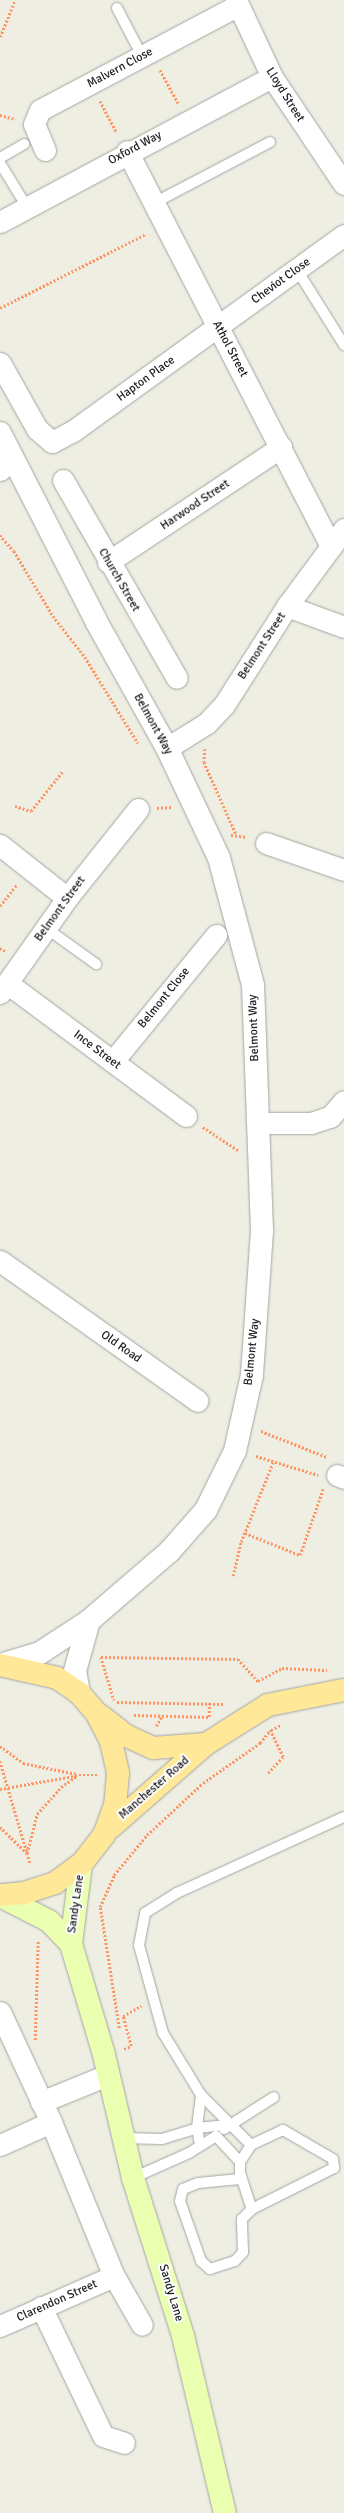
<!DOCTYPE html>
<style>
body{margin:0}
#map{position:relative;width:344px;height:2513px;overflow:hidden;background:#efeee2;font-family:Signika,sans-serif}
div>[style]{position:absolute}
.path>*{height:2.5px;margin-top:-1.25px;transform-origin:0;background:repeating-linear-gradient(90deg,#ff9463 0 2px,transparent 0 4px)}
.roads{filter:drop-shadow(0 0 1px #a4a4a4) drop-shadow(0 0 1px #a4a4a4)}
.service>*{height:10px;margin:-5px;padding:0 5px;transform-origin:5px;border-radius:5px;background:#fff}
.minor>*{height:21px;margin:-10.5px;padding:0 10.5px;transform-origin:10.5px;border-radius:10.5px;background:#fff}
.tertiary>*{height:22px;margin:-11px;padding:0 11px;transform-origin:11px;border-radius:11px;background:#fff}
.secondary>*{height:22px;margin:-11px;padding:0 11px;transform-origin:11px;border-radius:11px;background:#eaffb0}
.primary>*{height:22px;margin:-11px;padding:0 11px;transform-origin:11px;border-radius:11px;background:#ffe897}
span{translate:-50% -50%;white-space:nowrap;text-align:center;line-height:1.15;-webkit-text-stroke:4px #fff;paint-order:stroke}
.street-label{font-size:12px;color:#1d1d1d}
</style>
<div id="map">
<div class="path">
<i style="left:0;top:37px;width:40px;rotate:-68deg"></i>
<i style="left:160px;top:70px;width:39px;rotate:61deg"></i>
<i style="left:100px;top:101px;width:36px;rotate:62deg"></i>
<i style="left:0;top:115px;width:16px;rotate:15deg"></i>
<i style="left:0;top:308px;width:164px;rotate:-26.9deg"></i>
<i style="left:0;top:535px;width:21px;rotate:49deg"></i>
<i style="left:14px;top:551px;width:76px;rotate:59deg"></i>
<i style="left:53px;top:616px;width:52px;rotate:52deg"></i>
<i style="left:85px;top:657px;width:101px;rotate:58.4deg"></i>
<i style="left:205px;top:749px;width:13px;rotate:94deg"></i>
<i style="left:204px;top:762px;width:79px;rotate:66deg"></i>
<i style="left:15px;top:806px;width:17px;rotate:17deg"></i>
<i style="left:31px;top:811px;width:50px;rotate:-51.5deg"></i>
<i style="left:157px;top:808px;width:15px;rotate:-4deg"></i>
<i style="left:231px;top:835px;width:16px;rotate:7deg"></i>
<i style="left:0;top:906px;width:28px;rotate:-52deg"></i>
<i style="left:0;top:948px;width:6px;rotate:31deg"></i>
<i style="left:203px;top:1127px;width:43px;rotate:33.7deg"></i>
<i style="left:261px;top:1431px;width:71px;rotate:21.5deg"></i>
<i style="left:256px;top:1456px;width:65px;rotate:17deg"></i>
<i style="left:245px;top:1533px;width:59px;rotate:21.8deg"></i>
<i style="left:300px;top:1555px;width:70px;rotate:-70.8deg"></i>
<i style="left:233px;top:1576px;width:35px;rotate:-77deg"></i>
<i style="left:241px;top:1542px;width:86px;rotate:-68.2deg"></i>
<i style="left:101px;top:1657px;width:137px;rotate:0.8deg"></i>
<i style="left:238px;top:1659px;width:30px;rotate:48deg"></i>
<i style="left:258px;top:1681px;width:27px;rotate:-28deg"></i>
<i style="left:282px;top:1668px;width:45px;rotate:2.5deg"></i>
<i style="left:101px;top:1657px;width:45px;rotate:73.2deg"></i>
<i style="left:117px;top:1702px;width:107px;rotate:1.1deg"></i>
<i style="left:134px;top:1715px;width:75px;rotate:1.5deg"></i>
<i style="left:209px;top:1717px;width:14px;rotate:-90deg"></i>
<i style="left:156px;top:1726px;width:12px;rotate:-59deg"></i>
<i style="left:271px;top:1730px;width:11px;rotate:-27deg"></i>
<i style="left:0;top:1746px;width:29px;rotate:36deg"></i>
<i style="left:23px;top:1763px;width:55px;rotate:11.5deg"></i>
<i style="left:0;top:1761px;width:95px;rotate:73.5deg"></i>
<i style="left:268px;top:1773px;width:22px;rotate:-47deg"></i>
<i style="left:283px;top:1757px;width:30px;rotate:-116deg"></i>
<i style="left:0;top:1789px;width:80px;rotate:-10deg"></i>
<i style="left:79px;top:1775px;width:19px"></i>
<i style="left:0;top:1827px;width:37px;rotate:44deg"></i>
<i style="left:27px;top:1853px;width:10px;rotate:73deg"></i>
<i style="left:27px;top:1853px;width:40px;rotate:-75.6deg"></i>
<i style="left:37px;top:1814px;width:36px;rotate:-48deg"></i>
<i style="left:61px;top:1787px;width:19px;rotate:-35deg"></i>
<i style="left:119px;top:2028px;width:122px;rotate:-98.9deg"></i>
<i style="left:100px;top:1907px;width:35px;rotate:-66deg"></i>
<i style="left:114px;top:1875px;width:52px;rotate:-50.5deg"></i>
<i style="left:147px;top:1835px;width:76px;rotate:-42.9deg"></i>
<i style="left:203px;top:1783px;width:70px;rotate:-35.1deg"></i>
<i style="left:260px;top:1743px;width:16px;rotate:-52deg"></i>
<i style="left:35px;top:2040px;width:99px;rotate:-88.3deg"></i>
<i style="left:124px;top:2049px;width:8px;rotate:-23deg"></i>
<i style="left:131px;top:2046px;width:31px;rotate:-105deg"></i>
<i style="left:123px;top:2016px;width:21px;rotate:-29deg"></i>
</div>
<div class="roads">
<div class="service">
<i style="left:117px;top:8px;width:54px;rotate:62.5deg"></i>
<i style="left:0;top:158px;width:28px;rotate:-30deg"></i>
<i style="left:0;top:163px;width:52px;rotate:58.5deg"></i>
<i style="left:154px;top:203px;width:131px;rotate:-27.7deg"></i>
<i style="left:297px;top:270px;width:89px;rotate:57.9deg"></i>
<i style="left:46px;top:928px;width:62px;rotate:35.8deg"></i>
<i style="left:224px;top:2129px;width:59px;rotate:-32.6deg"></i>
<i style="left:122px;top:2138px;width:40px;rotate:1.4deg"></i>
<i style="left:162px;top:2139px;width:37px;rotate:-17deg"></i>
<i style="left:197px;top:2128px;width:30px;rotate:-6deg"></i>
<i style="left:200px;top:2145px;width:17px;rotate:-100deg"></i>
<i style="left:197px;top:2128px;width:33px;rotate:-83deg"></i>
<i style="left:251px;top:2145px;width:20px;rotate:123deg"></i>
<i style="left:240px;top:2162px;width:11px;rotate:90deg"></i>
<i style="left:240px;top:2173px;width:38px;rotate:72deg"></i>
<i style="left:252px;top:2209px;width:92px;rotate:-26.6deg"></i>
<i style="left:334px;top:2168px;width:9px;rotate:-96deg"></i>
<i style="left:333px;top:2159px;width:58px;rotate:-149.9deg"></i>
<i style="left:283px;top:2130px;width:35px;rotate:155deg"></i>
<i style="left:251px;top:2145px;width:71px;rotate:-135deg"></i>
<i style="left:201px;top:2095px;width:73px;rotate:-121.5deg"></i>
<i style="left:163px;top:2033px;width:91px;rotate:-105.3deg"></i>
<i style="left:139px;top:1945px;width:33px;rotate:-79deg"></i>
<i style="left:145px;top:1913px;width:38px;rotate:-32deg"></i>
<i style="left:177px;top:1893px;width:183px;rotate:-24.5deg"></i>
<i style="left:133px;top:2178px;width:61px;rotate:-24.1deg"></i>
<i style="left:189px;top:2153px;width:32px;rotate:-32deg"></i>
<i style="left:216px;top:2136px;width:35px;rotate:47deg"></i>
<i style="left:240px;top:2179px;width:42px;rotate:174.6deg"></i>
<i style="left:198px;top:2183px;width:16px;rotate:158deg"></i>
<i style="left:183px;top:2189px;width:12px;rotate:104deg"></i>
<i style="left:180px;top:2201px;width:64px;rotate:70.7deg"></i>
<i style="left:201px;top:2261px;width:12px;rotate:42deg"></i>
<i style="left:210px;top:2269px;width:26px;rotate:-18deg"></i>
<i style="left:235px;top:2261px;width:12px;rotate:-48deg"></i>
<i style="left:243px;top:2252px;width:33px;rotate:-92deg"></i>
<i style="left:242px;top:2219px;width:14px;rotate:-45deg"></i>
</div>
<div class="minor">
<i style="left:236px;top:0;width:85px;rotate:64.9deg"></i>
<i style="left:272px;top:77px;width:129px;rotate:56.1deg"></i>
<i style="left:45px;top:150px;width:28px;rotate:-113deg"></i>
<i style="left:34px;top:124px;width:15px;rotate:-67deg"></i>
<i style="left:40px;top:110px;width:224px;rotate:-27.9deg"></i>
<i style="left:127px;top:151px;width:445px;rotate:62.7deg"></i>
<i style="left:0;top:222px;width:308px;rotate:-28.1deg"></i>
<i style="left:0;top:363px;width:76px;rotate:60.7deg"></i>
<i style="left:37px;top:429px;width:20px;rotate:41deg"></i>
<i style="left:52px;top:442px;width:24px;rotate:-28deg"></i>
<i style="left:73px;top:431px;width:334px;rotate:-35.9deg"></i>
<i style="left:0;top:470px;width:18px;rotate:-47deg"></i>
<i style="left:63px;top:480px;width:228px;rotate:60.1deg"></i>
<i style="left:108px;top:562px;width:208px;rotate:-33.6deg"></i>
<i style="left:287px;top:606px;width:61px;rotate:20.2deg"></i>
<i style="left:167px;top:748px;width:47px;rotate:-32deg"></i>
<i style="left:207px;top:723px;width:25px;rotate:-47deg"></i>
<i style="left:224px;top:705px;width:117px;rotate:-57.5deg"></i>
<i style="left:287px;top:606px;width:96px;rotate:-53.5deg"></i>
<i style="left:266px;top:843px;width:83px;rotate:19.1deg"></i>
<i style="left:0;top:845px;width:85px;rotate:38.3deg"></i>
<i style="left:7px;top:983px;width:223px;rotate:36.6deg"></i>
<i style="left:0;top:993px;width:116px;rotate:-54.8deg"></i>
<i style="left:67px;top:898px;width:114px;rotate:-51.4deg"></i>
<i style="left:113px;top:1061px;width:163px;rotate:-50.7deg"></i>
<i style="left:269px;top:1123px;width:42px"></i>
<i style="left:311px;top:1123px;width:20px;rotate:-18deg"></i>
<i style="left:330px;top:1117px;width:21px;rotate:-49deg"></i>
<i style="left:0;top:1261px;width:242px;rotate:35.3deg"></i>
<i style="left:337px;top:1475px;width:8px;rotate:23deg"></i>
<i style="left:0;top:2012px;width:121px;rotate:65.1deg"></i>
<i style="left:51px;top:2122px;width:166px;rotate:67.8deg"></i>
<i style="left:114px;top:2276px;width:56px;rotate:60.3deg"></i>
<i style="left:41px;top:2102px;width:71px;rotate:-22.2deg"></i>
<i style="left:0;top:2145px;width:56px;rotate:-24.3deg"></i>
<i style="left:41px;top:2307px;width:143px;rotate:64.3deg"></i>
<i style="left:103px;top:2436px;width:22px;rotate:18deg"></i>
<i style="left:0;top:2326px;width:124px;rotate:-23.7deg"></i>
</div>
<div class="tertiary">
<i style="left:0;top:433px;width:211px;rotate:62.9deg"></i>
<i style="left:96px;top:621px;width:145px;rotate:60.8deg"></i>
<i style="left:167px;top:748px;width:122px;rotate:64.7deg"></i>
<i style="left:219px;top:858px;width:131px;rotate:75deg"></i>
<i style="left:253px;top:985px;width:246px;rotate:87.9deg"></i>
<i style="left:262px;top:1231px;width:144px;rotate:94deg"></i>
<i style="left:252px;top:1375px;width:78px;rotate:102.6deg"></i>
<i style="left:235px;top:1451px;width:66px;rotate:116.2deg"></i>
<i style="left:206px;top:1510px;width:55px;rotate:131.3deg"></i>
<i style="left:170px;top:1551px;width:107px;rotate:139.2deg"></i>
<i style="left:89px;top:1621px;width:59px;rotate:146.9deg"></i>
<i style="left:40px;top:1653px;width:42px;rotate:163.3deg"></i>
<i style="left:79px;top:1693px;width:22px;rotate:-100deg"></i>
<i style="left:75px;top:1671px;width:52px;rotate:-74.4deg"></i>
</div>
<div class="secondary">
<i style="left:81px;top:1864px;width:81px;rotate:97.1deg"></i>
<i style="left:71px;top:1944px;width:116px;rotate:73.4deg"></i>
<i style="left:104px;top:2055px;width:126px;rotate:76.7deg"></i>
<i style="left:133px;top:2178px;width:166px;rotate:72.4deg"></i>
<i style="left:183px;top:2336px;width:182px;rotate:76.7deg"></i>
<i style="left:0;top:1896px;width:55px;rotate:27deg"></i>
<i style="left:49px;top:1921px;width:32px;rotate:46deg"></i>
</div>
<div class="primary">
<i style="left:0;top:1665px;width:58px;rotate:12.8deg"></i>
<i style="left:57px;top:1678px;width:27px;rotate:34deg"></i>
<i style="left:79px;top:1693px;width:28px;rotate:49deg"></i>
<i style="left:97px;top:1714px;width:31px;rotate:63deg"></i>
<i style="left:111px;top:1742px;width:32px;rotate:77deg"></i>
<i style="left:118px;top:1773px;width:32px;rotate:95deg"></i>
<i style="left:115px;top:1805px;width:32px;rotate:110deg"></i>
<i style="left:104px;top:1835px;width:37px;rotate:128deg"></i>
<i style="left:81px;top:1864px;width:32px;rotate:144deg"></i>
<i style="left:55px;top:1883px;width:33px;rotate:162deg"></i>
<i style="left:24px;top:1893px;width:24px;rotate:175deg"></i>
<i style="left:101px;top:1716px;width:33px;rotate:38deg"></i>
<i style="left:127px;top:1736px;width:29px;rotate:25deg"></i>
<i style="left:153px;top:1748px;width:53px;rotate:-4.3deg"></i>
<i style="left:110px;top:1828px;width:128px;rotate:-41.2deg"></i>
<i style="left:206px;top:1744px;width:73px;rotate:-32.2deg"></i>
<i style="left:268px;top:1705px;width:77px;rotate:-11.2deg"></i>
</div>
</div>
<div class="street-label">
<span style="left:120px;top:68px;rotate:-28deg">Malvern Close</span>
<span style="left:285px;top:95px;rotate:58deg">Lloyd Street</span>
<span style="left:135px;top:148px;rotate:-28deg">Oxford Way</span>
<span style="left:281px;top:281px;rotate:-36deg">Cheviot Close</span>
<span style="left:230px;top:349px;rotate:62deg">Athol Street</span>
<span style="left:146px;top:379px;rotate:-36deg">Hapton Place</span>
<span style="left:195px;top:505px;rotate:-34deg">Harwood Street</span>
<span style="left:119px;top:580px;rotate:60deg">Church Street</span>
<span style="left:262px;top:646px;rotate:-57deg">Belmont Street</span>
<span style="left:153px;top:724px;rotate:61deg">Belmont Way</span>
<span style="left:60px;top:909px;rotate:-54deg">Belmont Street</span>
<span style="left:164px;top:998px;rotate:-51deg">Belmont Close</span>
<span style="left:254px;top:1028px;rotate:-92deg">Belmont Way</span>
<span style="left:97px;top:1050px;rotate:37deg">Ince Street</span>
<span style="left:121px;top:1347px;rotate:35deg">Old Road</span>
<span style="left:252px;top:1352px;rotate:-84deg">Belmont Way</span>
<span style="left:154px;top:1788px;rotate:-41deg">Manchester Road</span>
<span style="left:76px;top:1904px;rotate:-82deg">Sandy Lane</span>
<span style="left:171px;top:2293px;rotate:73deg">Sandy Lane</span>
<span style="left:57px;top:2301px;rotate:-24deg">Clarendon Street</span>
</div>
</div>
